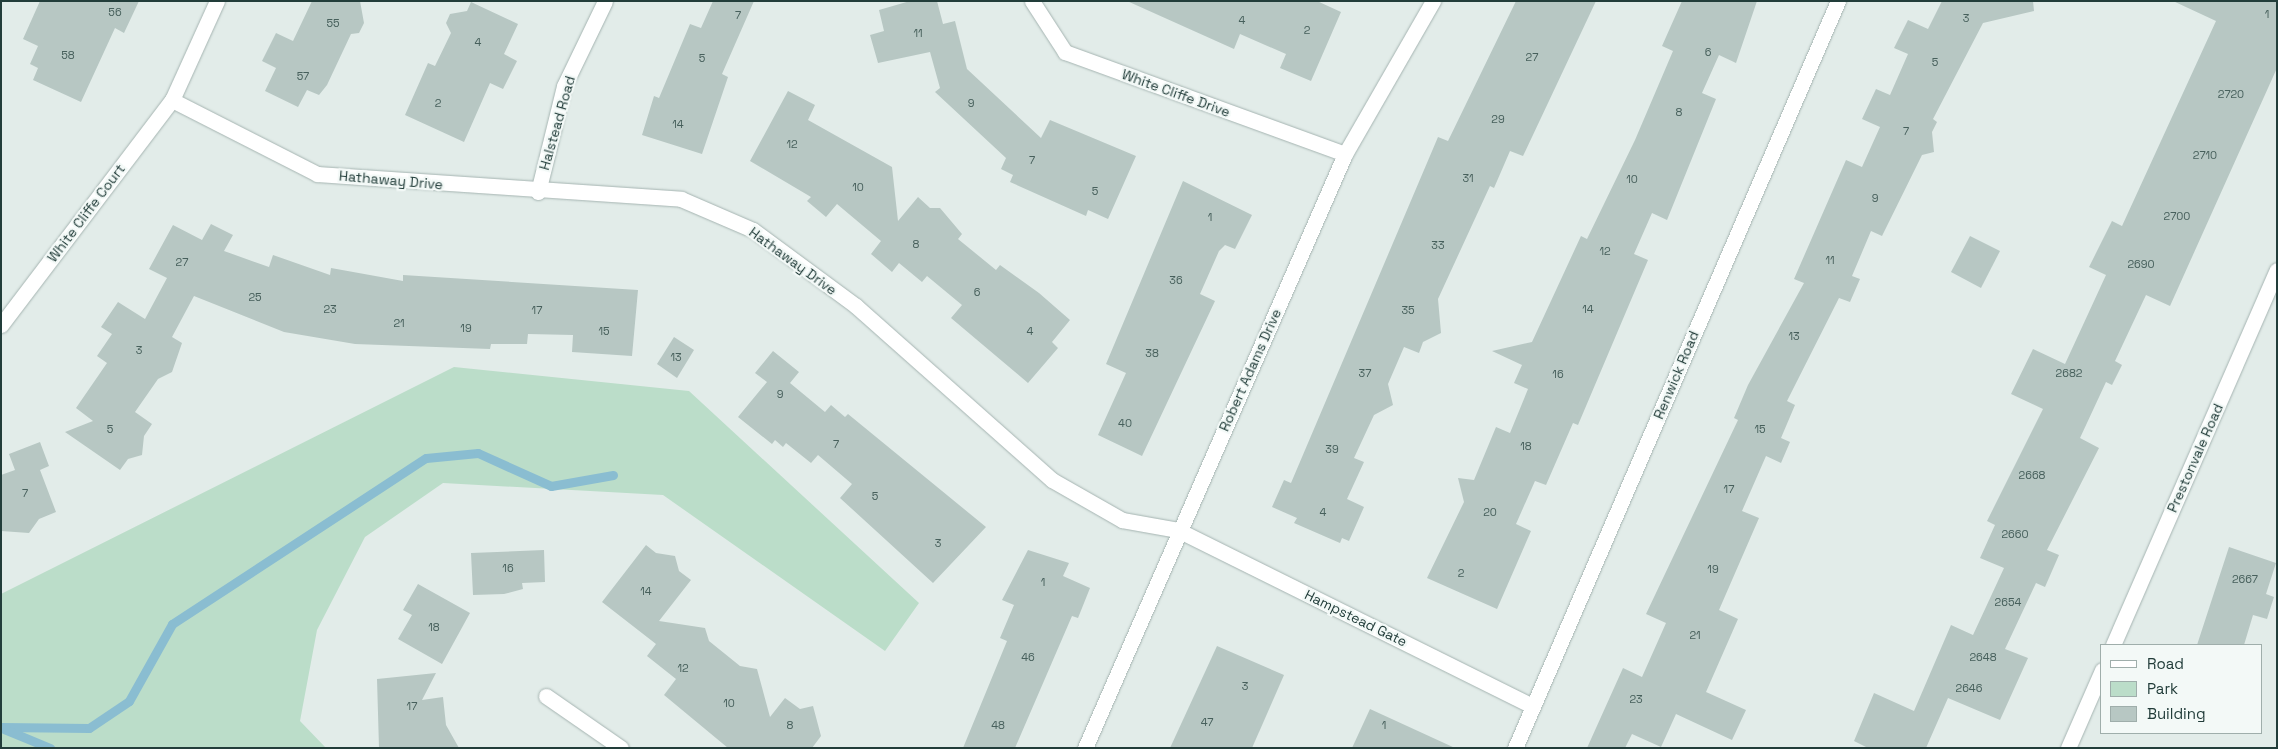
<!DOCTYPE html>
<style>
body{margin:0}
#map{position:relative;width:2278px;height:749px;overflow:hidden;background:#e2ece9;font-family:"Space Grotesk",sans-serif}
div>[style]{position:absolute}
.green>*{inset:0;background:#bbddc9}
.stream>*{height:9px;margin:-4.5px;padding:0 4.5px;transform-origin:4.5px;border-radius:4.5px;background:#8abdd1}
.building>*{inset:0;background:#b7c7c3}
.roads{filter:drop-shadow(0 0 1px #a5b4b1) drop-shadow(0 0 1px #a5b4b1)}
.minor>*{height:15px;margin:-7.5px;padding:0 7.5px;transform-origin:7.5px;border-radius:7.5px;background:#fff}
.tertiary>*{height:15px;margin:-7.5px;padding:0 7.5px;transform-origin:7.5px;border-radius:7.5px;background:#fff}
span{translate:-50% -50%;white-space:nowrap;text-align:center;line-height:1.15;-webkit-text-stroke:4.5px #f3f9f7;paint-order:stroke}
.number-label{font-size:11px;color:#47605c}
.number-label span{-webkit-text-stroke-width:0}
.street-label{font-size:14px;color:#223d3a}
.frame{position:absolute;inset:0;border:2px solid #223d3a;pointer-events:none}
.legend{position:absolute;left:2100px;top:644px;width:162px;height:90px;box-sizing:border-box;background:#f3f9f7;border:1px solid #9faeab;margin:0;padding:6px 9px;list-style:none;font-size:15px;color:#223d3a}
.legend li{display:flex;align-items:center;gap:10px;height:25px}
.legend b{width:25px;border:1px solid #9faeab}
</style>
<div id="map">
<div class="green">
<i style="clip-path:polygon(454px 367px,689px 391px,919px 603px,885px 651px,663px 495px,443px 483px,365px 537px,317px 630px,300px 721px,326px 748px,1px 748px,1px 594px)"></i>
</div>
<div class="stream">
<i style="left:1px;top:727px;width:88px;rotate:0.7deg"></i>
<i style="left:89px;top:728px;width:48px;rotate:-34deg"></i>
<i style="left:129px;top:701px;width:88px;rotate:-60.8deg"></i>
<i style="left:172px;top:624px;width:303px;rotate:-33.2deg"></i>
<i style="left:426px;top:458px;width:52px;rotate:-5.5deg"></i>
<i style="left:478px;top:453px;width:80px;rotate:24.3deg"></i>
<i style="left:551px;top:486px;width:63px;rotate:-10.1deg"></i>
<i style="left:4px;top:729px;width:50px;rotate:22.4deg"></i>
</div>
<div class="building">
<i style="clip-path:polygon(40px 1px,139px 1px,124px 33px,115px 28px,81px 102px,33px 80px,38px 68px,30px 64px,38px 46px,23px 39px)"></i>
<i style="clip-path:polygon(312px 1px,360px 1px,364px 23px,359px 33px,351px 34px,327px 85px,319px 95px,307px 90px,298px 107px,265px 91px,276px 68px,262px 61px,276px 33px,293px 41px)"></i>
<i style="clip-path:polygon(713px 1px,754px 1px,722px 74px,728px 77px,702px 154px,642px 135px,654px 96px,659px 98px,690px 24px,701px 28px)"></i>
<i style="clip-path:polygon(910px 1px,937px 1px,943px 24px,955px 21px,967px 69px,1041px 138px,1050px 120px,1136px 156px,1108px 219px,1088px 210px,1086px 216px,1010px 182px,1013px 175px,1001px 169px,1006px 158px,935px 92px,940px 88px,930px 52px,878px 63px,870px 35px,884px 31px,879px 10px)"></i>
<i style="clip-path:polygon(1127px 1px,1317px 1px,1341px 12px,1311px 81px,1280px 68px,1286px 54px,1240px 34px,1234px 49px)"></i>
<i style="clip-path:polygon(1516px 1px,1596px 1px,1523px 156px,1510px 151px,1494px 188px,1490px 186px,1438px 299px,1441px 333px,1423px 342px,1419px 353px,1404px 347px,1388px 384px,1393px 405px,1374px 415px,1354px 458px,1364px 462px,1347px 499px,1364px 507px,1349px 541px,1342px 538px,1340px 543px,1294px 523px,1297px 518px,1272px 507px,1284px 480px,1291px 483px,1438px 137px,1448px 141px)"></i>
<i style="clip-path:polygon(1682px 1px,1757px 1px,1736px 63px,1719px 55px,1702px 93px,1716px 99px,1667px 220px,1652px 213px,1634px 254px,1648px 260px,1578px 425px,1573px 423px,1546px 485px,1535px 481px,1516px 524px,1531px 531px,1497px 609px,1427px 578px,1464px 502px,1458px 478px,1474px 480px,1496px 427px,1510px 433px,1528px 389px,1514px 383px,1522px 365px,1492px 351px,1532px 342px,1581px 236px,1587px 239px,1635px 140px,1673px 51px,1662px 46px)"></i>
<i style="clip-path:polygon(1942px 1px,2033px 1px,2034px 11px,1983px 23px,1933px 119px,1937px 122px,1932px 132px,1934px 152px,1922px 155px,1882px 236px,1871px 231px,1852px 276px,1860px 279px,1850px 302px,1839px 298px,1787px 401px,1795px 405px,1781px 438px,1790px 442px,1781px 463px,1766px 456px,1742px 511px,1759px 518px,1719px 610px,1738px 619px,1706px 692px,1746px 710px,1732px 740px,1676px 714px,1661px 747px,1632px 734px,1625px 748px,1587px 748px,1623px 668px,1642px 677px,1666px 623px,1646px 614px,1738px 420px,1734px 418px,1748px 385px,1804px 283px,1794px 279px,1846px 160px,1862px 167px,1880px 127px,1862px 119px,1876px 89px,1890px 95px,1908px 54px,1894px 48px,1908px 20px,1928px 29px)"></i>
<i style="clip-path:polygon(2173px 1px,2277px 1px,2277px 68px,2170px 306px,2146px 295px,2115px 361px,2122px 365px,2112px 385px,2106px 382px,2080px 438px,2099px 448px,2047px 550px,2059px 555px,2045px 587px,2036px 583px,2005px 649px,2028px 658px,2000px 720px,1948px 698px,1926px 748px,1868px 748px,1854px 741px,1874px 693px,1914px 711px,1951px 625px,1973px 635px,2004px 568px,1980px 558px,1995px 525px,1987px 521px,2043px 409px,2011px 394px,2033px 349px,2065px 364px,2106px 275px,2089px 267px,2112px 221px,2122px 226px,2216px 21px)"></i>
<i style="clip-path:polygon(471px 2px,518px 24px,504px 54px,517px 61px,503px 89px,490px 83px,464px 142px,405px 115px,428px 63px,435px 66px,451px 33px,446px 23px,450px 14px,467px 11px)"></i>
<i style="clip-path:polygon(788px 91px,815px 105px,808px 120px,892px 167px,898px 221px,918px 197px,930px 208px,940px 208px,962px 234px,958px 239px,996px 270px,1000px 265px,1039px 293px,1070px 320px,1052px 342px,1058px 348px,1028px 383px,951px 318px,962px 305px,927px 276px,922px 282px,899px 263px,892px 272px,871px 254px,881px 241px,837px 204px,826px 217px,807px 201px,811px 197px,750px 161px)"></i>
<i style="clip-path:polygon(1183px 181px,1252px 215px,1235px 249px,1225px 245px,1219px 251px,1200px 294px,1215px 301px,1142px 456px,1098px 435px,1126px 373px,1106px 364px)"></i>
<i style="clip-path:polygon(211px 224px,233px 235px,224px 251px,269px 267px,273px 255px,330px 275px,331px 268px,403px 281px,403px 275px,638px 290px,632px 356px,572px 352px,573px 335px,528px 334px,527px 344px,491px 344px,490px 349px,355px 344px,284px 332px,194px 296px,172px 337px,182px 343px,172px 372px,158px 379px,135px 412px,152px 424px,144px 436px,142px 455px,128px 459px,120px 470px,65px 432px,93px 421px,76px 408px,107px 363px,97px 356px,112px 334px,101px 327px,118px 302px,145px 319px,167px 278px,149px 269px,173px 225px,202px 240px)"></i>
<i style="clip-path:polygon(1970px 236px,2000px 251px,1981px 288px,1951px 272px)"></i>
<i style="clip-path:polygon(674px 337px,694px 350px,677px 378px,657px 364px)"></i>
<i style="clip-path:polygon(773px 351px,799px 372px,790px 383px,825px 412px,831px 405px,845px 417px,848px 414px,986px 527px,933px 583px,840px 498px,852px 484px,818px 455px,811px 463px,786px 443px,783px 447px,775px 440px,772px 444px,738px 417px,767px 382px,755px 373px)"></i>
<i style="clip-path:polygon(40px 442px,49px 466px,40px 470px,56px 512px,39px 519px,29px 533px,1px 531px,1px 475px,15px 470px,9px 454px)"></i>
<i style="clip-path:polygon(646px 545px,656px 553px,675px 556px,679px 571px,691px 580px,659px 621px,705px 628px,709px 641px,740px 666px,757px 669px,770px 717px,785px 698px,800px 709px,813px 706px,821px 736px,812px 748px,728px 748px,664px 695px,676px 679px,647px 656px,656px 644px,602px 602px)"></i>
<i style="clip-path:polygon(2229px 547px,2276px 563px,2266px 594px,2274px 597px,2267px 619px,2253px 615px,2244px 645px,2197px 645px)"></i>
<i style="clip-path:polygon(544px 550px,545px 582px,522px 583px,523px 589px,504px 594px,473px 595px,471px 553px)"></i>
<i style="clip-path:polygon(1028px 550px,1069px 563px,1063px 576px,1090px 588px,1078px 618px,1072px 616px,1015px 748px,963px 748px,1007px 641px,1000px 638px,1014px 605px,1002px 600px)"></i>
<i style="clip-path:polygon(418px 584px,470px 613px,442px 664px,398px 639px,412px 615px,403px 610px)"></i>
<i style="clip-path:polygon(1217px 646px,1284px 675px,1252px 748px,1170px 748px)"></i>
<i style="clip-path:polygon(436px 673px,422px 700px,443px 697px,446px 725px,459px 748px,379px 748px,377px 679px)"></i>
<i style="clip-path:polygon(1370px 709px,1455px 748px,1352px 748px)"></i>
</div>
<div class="roads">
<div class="minor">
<i style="left:1032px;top:1px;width:61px;rotate:57.1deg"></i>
<i style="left:1065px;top:52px;width:298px;rotate:20deg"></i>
<i style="left:172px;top:100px;width:163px;rotate:27deg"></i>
<i style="left:317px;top:174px;width:365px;rotate:3.9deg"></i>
<i style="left:681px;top:199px;width:78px;rotate:23.3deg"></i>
<i style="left:753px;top:230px;width:128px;rotate:36.4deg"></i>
<i style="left:856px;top:306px;width:262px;rotate:41.6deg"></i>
<i style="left:1052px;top:480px;width:81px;rotate:29.7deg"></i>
<i style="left:1122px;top:520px;width:57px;rotate:10.1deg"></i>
<i style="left:1178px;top:530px;width:396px;rotate:26.4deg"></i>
<i style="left:538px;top:192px;width:109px;rotate:-76.2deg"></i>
<i style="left:564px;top:86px;width:94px;rotate:-64.2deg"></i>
<i style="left:1px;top:325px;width:283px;rotate:-52.8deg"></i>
<i style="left:172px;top:100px;width:109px;rotate:-65.6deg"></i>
<i style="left:546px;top:696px;width:91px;rotate:34.7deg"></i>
<i style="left:1085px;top:748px;width:648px;rotate:-66.36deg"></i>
<i style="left:1345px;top:154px;width:177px;rotate:-60.1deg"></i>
<i style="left:1515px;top:748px;width:814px;rotate:-66.62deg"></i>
</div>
<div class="tertiary">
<i style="left:2113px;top:645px;width:409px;rotate:-66.4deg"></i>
<i style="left:2068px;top:748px;width:85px;rotate:-66.4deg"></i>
</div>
</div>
<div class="number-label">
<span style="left:115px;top:12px">56</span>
<span style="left:2267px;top:14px">1</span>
<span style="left:738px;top:15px">7</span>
<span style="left:1966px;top:18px">3</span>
<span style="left:1242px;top:20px">4</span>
<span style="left:333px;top:23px">55</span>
<span style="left:1307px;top:30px">2</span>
<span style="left:918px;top:33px">11</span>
<span style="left:478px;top:42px">4</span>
<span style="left:1708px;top:52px">6</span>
<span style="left:68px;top:55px">58</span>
<span style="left:1532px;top:57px">27</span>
<span style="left:702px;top:58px">5</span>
<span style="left:1935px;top:62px">5</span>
<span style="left:303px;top:76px">57</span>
<span style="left:2231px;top:94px">2720</span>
<span style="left:438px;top:103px">2</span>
<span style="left:971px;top:103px">9</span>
<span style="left:1679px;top:112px">8</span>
<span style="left:1498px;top:119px">29</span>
<span style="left:678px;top:124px">14</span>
<span style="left:1906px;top:131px">7</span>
<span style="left:792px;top:144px">12</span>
<span style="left:2205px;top:155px">2710</span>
<span style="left:1032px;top:160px">7</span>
<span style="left:1468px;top:178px">31</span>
<span style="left:1632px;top:179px">10</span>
<span style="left:858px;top:187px">10</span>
<span style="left:1095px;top:191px">5</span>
<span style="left:1875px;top:198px">9</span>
<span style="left:2177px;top:216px">2700</span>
<span style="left:1210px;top:217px">1</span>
<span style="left:916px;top:244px">8</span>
<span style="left:1438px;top:245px">33</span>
<span style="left:1605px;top:251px">12</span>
<span style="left:1830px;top:260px">11</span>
<span style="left:182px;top:262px">27</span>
<span style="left:2141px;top:264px">2690</span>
<span style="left:1176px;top:280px">36</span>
<span style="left:977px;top:292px">6</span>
<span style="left:255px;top:297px">25</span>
<span style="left:330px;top:309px">23</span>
<span style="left:1588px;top:309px">14</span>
<span style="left:537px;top:310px">17</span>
<span style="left:1408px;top:310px">35</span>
<span style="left:399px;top:323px">21</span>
<span style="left:466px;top:328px">19</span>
<span style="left:604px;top:331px">15</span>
<span style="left:1030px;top:331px">4</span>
<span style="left:1794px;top:336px">13</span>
<span style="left:139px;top:350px">3</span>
<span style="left:1152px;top:353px">38</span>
<span style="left:676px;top:357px">13</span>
<span style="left:1365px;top:373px">37</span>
<span style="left:2069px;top:373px">2682</span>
<span style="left:1558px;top:374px">16</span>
<span style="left:780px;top:394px">9</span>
<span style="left:1125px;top:423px">40</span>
<span style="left:110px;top:429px">5</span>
<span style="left:1760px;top:429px">15</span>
<span style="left:836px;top:444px">7</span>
<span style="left:1526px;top:446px">18</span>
<span style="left:1332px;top:449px">39</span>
<span style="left:2032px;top:475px">2668</span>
<span style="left:1729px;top:489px">17</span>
<span style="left:25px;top:493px">7</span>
<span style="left:875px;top:496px">5</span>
<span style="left:1323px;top:512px">4</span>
<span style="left:1490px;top:512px">20</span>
<span style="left:2015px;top:534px">2660</span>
<span style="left:938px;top:543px">3</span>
<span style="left:508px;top:568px">16</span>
<span style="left:1713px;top:569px">19</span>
<span style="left:1461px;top:573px">2</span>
<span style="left:2245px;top:579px">2667</span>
<span style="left:1043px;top:582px">1</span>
<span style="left:646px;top:591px">14</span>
<span style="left:2008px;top:602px">2654</span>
<span style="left:434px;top:627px">18</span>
<span style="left:1695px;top:635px">21</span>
<span style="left:1028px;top:657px">46</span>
<span style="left:1983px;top:657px">2648</span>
<span style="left:683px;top:668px">12</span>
<span style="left:1245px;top:686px">3</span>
<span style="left:1969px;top:688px">2646</span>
<span style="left:1636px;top:699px">23</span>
<span style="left:729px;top:703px">10</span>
<span style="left:412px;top:706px">17</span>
<span style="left:1207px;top:722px">47</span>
<span style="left:790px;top:725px">8</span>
<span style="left:998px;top:725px">48</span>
<span style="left:1384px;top:725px">1</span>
</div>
<div class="street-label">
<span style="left:1176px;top:93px;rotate:20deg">White Cliffe Drive</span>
<span style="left:557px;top:123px;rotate:-74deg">Halstead Road</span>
<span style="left:391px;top:180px;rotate:5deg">Hathaway Drive</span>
<span style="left:86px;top:213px;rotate:-53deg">White Cliffe Court</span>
<span style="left:793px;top:261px;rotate:36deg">Hathaway Drive</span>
<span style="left:1250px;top:370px;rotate:-66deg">Robert Adams Drive</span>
<span style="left:1676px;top:375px;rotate:-67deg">Renwick Road</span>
<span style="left:2195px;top:458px;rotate:-66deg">Prestonvale Road</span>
<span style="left:1356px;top:618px;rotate:26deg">Hampstead Gate</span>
</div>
<div class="frame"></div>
<ul class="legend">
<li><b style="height:6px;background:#fff"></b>Road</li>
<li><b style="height:14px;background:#bbddc9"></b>Park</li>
<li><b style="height:14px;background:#b7c7c3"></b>Building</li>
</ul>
</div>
